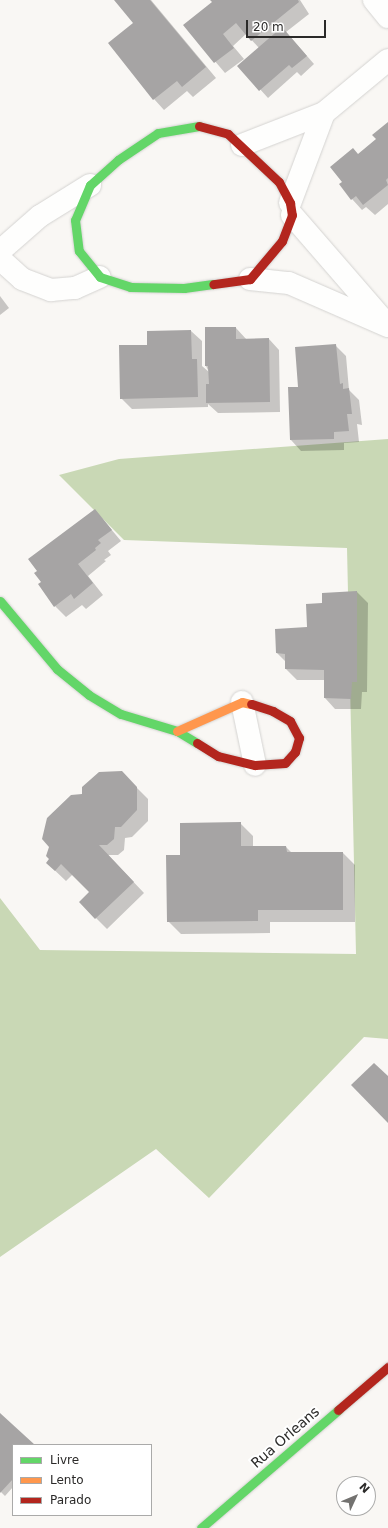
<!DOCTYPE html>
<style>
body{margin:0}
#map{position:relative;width:388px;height:1528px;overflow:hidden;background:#f9f7f4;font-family:"DejaVu Sans",sans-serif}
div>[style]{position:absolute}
.forest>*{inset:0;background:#c9d8b5}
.shadow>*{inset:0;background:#0003}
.building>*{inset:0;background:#a6a4a4}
.roads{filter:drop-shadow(0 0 1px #d4d3d1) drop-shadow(0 0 1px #d4d3d1)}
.street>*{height:22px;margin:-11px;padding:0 11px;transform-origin:11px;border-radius:11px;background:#fefefd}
.fast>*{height:9px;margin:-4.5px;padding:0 4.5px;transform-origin:4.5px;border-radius:4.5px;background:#63d668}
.slow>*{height:9px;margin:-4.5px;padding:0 4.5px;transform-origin:4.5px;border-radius:4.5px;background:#ff974d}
.jam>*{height:9px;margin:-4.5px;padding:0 4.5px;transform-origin:4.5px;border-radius:4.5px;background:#b3261e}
span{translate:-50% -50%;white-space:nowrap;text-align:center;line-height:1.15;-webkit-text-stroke:4px #fff;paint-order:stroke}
.street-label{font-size:14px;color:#2b2a29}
.legend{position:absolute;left:12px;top:1444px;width:140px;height:72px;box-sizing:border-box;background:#fff;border:1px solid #aaaaa9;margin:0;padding:5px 7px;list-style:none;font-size:12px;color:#2b2a29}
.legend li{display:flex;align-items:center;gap:8px;height:20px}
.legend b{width:20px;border:1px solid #aaaaa9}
.north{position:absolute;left:336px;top:1476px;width:40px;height:40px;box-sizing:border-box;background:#fff;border:1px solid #aaaaa9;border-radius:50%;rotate:46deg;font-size:11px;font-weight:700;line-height:16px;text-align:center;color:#2b2a29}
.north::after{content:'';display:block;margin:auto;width:14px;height:18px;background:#737270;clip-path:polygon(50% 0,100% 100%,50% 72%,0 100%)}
.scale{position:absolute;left:246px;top:20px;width:80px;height:18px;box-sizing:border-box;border:2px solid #2b2a29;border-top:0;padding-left:5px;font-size:12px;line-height:14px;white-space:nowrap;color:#2b2a29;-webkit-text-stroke:3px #fff;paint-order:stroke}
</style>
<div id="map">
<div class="forest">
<i style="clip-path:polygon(388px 439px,388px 1039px,364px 1037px,209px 1198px,156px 1149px,0 1257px,0 898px,40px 950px,356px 954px,347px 548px,124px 540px,59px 475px,119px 459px)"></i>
</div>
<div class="shadow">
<i style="clip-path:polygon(116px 0,151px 0,216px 78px,193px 97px,187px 91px,164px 110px,154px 99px,134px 23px)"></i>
<i style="clip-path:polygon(212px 0,300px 0,309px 14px,286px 32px,314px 64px,301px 76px,297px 72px,268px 98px,239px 66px,259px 48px,246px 34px,233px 46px,244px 59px,225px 73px,185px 26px,214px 3px)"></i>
<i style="clip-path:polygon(388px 123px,388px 204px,375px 215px,366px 207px,362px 210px,352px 199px,344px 182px,358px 155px,377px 139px)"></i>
<i style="clip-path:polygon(0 296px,9px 308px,0 315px)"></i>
<i style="clip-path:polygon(236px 328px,247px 340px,269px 339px,279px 350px,280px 412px,218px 413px,208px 404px,208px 407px,132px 409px,121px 398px,148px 346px,191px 331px,202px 341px,202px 366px,209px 372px,206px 366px)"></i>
<i style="clip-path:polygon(335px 345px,346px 356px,349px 390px,359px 400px,362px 425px,357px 424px,359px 442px,344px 443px,344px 450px,301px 451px,291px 440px,299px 388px)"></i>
<i style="clip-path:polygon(95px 510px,121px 541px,108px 551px,111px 555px,104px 560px,106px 561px,88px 576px,103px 595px,86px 609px,82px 605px,66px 617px,55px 606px)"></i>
<i style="clip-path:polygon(357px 592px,368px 603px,367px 692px,362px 692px,361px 709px,335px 709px,325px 698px,325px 680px,297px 680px,286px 669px,286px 662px,277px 653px,308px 628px,323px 604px)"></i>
<i style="clip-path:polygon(121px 772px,148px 799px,148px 821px,132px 837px,125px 838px,124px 850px,118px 855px,108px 855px,144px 893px,107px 929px,80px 902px,90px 892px,73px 874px,66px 881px,47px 863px,83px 795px)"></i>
<i style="clip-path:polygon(240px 823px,253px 836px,253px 847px,286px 847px,292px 853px,343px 853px,355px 865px,355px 922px,270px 922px,270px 933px,181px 934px,168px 921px,181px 856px)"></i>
<i style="clip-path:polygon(0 1415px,34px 1445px,13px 1445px,13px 1487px,5px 1496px,0 1491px)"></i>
</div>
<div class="building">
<i style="clip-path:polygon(114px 0,150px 0,206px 67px,182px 87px,177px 81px,153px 100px,108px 43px,133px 23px)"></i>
<i style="clip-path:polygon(210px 0,298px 0,299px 2px,251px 41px,236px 23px,223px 34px,234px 48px,214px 63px,183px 25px,212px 2px)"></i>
<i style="clip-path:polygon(282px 27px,307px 56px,292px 68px,289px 65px,259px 91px,237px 66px)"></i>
<i style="clip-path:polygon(388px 122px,388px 178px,386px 180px,388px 185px,363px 205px,356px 196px,351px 200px,339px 184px,342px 182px,330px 167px,353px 148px,358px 154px,376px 139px,372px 135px)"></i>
<i style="clip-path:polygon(205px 327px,236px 327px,236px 339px,269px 338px,270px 402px,206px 403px,206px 384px,209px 384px,208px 366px,205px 366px)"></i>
<i style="clip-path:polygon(191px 330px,192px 359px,197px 359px,198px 397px,120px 399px,119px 345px,147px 345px,147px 331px)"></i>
<i style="clip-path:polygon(336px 344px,340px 384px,343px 383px,343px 389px,349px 388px,352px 414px,347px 414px,349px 431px,334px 432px,334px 439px,290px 440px,288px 387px,298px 387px,295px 347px)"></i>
<i style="clip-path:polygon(95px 509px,112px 530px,98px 540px,101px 543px,95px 548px,96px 550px,78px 564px,93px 583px,74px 599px,71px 594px,54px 607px,38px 584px,41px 582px,34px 573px,37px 571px,28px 559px)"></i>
<i style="clip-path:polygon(357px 591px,357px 682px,352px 682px,351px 699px,324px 698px,324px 670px,285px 669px,285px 654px,276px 653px,275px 629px,307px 627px,306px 604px,322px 603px,322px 593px)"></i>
<i style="clip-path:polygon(122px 771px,137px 787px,137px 810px,121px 827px,115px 827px,114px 839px,107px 845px,99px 845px,134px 882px,95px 919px,79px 902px,89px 892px,61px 864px,55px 871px,46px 863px,49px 859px,46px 856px,49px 847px,42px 839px,47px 818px,71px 795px,82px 794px,82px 787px,99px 772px)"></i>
<i style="clip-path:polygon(241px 822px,241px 846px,286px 846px,287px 852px,343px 852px,343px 910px,258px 910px,258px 921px,167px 922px,166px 855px,180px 855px,180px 823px)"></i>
<i style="clip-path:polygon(374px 1063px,388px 1076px,388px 1123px,351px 1085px)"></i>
<i style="clip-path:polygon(0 1413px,35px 1445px,13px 1445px,13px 1479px,0 1493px)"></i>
</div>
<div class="roads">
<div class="street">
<i style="left:374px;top:0;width:22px;rotate:51deg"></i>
<i style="left:242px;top:145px;width:88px;rotate:-21.3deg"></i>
<i style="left:324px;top:113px;width:83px;rotate:-39.6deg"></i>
<i style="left:290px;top:203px;width:96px;rotate:-69.3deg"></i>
<i style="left:292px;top:215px;width:139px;rotate:49.1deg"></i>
<i style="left:0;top:251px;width:53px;rotate:-41.2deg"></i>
<i style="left:40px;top:216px;width:59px;rotate:-31.8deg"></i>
<i style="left:0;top:259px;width:30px;rotate:42deg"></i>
<i style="left:22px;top:279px;width:31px;rotate:21deg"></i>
<i style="left:51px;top:290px;width:24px;rotate:-5deg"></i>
<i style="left:75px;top:288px;width:27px;rotate:-24deg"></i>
<i style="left:250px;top:279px;width:39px;rotate:6deg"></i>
<i style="left:289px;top:283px;width:108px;rotate:23.5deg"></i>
<i style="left:242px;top:702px;width:64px;rotate:78.3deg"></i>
</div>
<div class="fast">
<i style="left:199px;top:126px;width:42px;rotate:170.3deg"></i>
<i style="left:158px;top:133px;width:48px;rotate:146deg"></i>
<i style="left:118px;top:160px;width:38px;rotate:138deg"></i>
<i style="left:90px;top:185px;width:38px;rotate:113deg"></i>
<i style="left:75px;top:220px;width:31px;rotate:83deg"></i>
<i style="left:79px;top:251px;width:33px;rotate:51deg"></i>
<i style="left:100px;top:277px;width:32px;rotate:18deg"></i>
<i style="left:130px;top:287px;width:54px;rotate:1.1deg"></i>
<i style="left:184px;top:288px;width:29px;rotate:-8deg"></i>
<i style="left:0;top:601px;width:89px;rotate:50deg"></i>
<i style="left:57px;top:669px;width:41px;rotate:39.1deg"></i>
<i style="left:89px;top:695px;width:37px;rotate:31deg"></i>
<i style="left:121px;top:714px;width:59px;rotate:16.9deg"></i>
<i style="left:177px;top:731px;width:23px;rotate:31deg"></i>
<i style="left:201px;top:1528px;width:181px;rotate:-40.7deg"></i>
</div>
<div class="slow">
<i style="left:177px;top:731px;width:71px;rotate:-24deg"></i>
<i style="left:242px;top:702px;width:9px;rotate:13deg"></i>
</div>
<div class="jam">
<i style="left:199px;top:126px;width:30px;rotate:15deg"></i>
<i style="left:228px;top:134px;width:70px;rotate:43.3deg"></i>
<i style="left:279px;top:182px;width:24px;rotate:62deg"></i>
<i style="left:290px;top:203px;width:12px;rotate:81deg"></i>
<i style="left:292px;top:215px;width:28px;rotate:111deg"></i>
<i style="left:282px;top:241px;width:50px;rotate:130.1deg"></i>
<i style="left:250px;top:279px;width:37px;rotate:172deg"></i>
<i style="left:197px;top:743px;width:25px;rotate:32deg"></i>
<i style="left:218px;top:756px;width:38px;rotate:14deg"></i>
<i style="left:255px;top:765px;width:30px;rotate:-4deg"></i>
<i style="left:285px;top:763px;width:15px;rotate:-48deg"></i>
<i style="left:295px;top:752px;width:15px;rotate:-74deg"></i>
<i style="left:299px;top:738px;width:19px;rotate:-118deg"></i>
<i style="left:290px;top:721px;width:20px;rotate:-150deg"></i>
<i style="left:273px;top:711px;width:23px;rotate:-162deg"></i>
<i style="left:338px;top:1410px;width:66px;rotate:-40.7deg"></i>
</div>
</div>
<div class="street-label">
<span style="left:285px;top:1437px;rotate:-41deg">Rua Orleans</span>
</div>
<ul class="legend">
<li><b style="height:5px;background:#63d668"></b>Livre</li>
<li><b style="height:5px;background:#ff974d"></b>Lento</li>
<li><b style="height:5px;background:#b3261e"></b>Parado</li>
</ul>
<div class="north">N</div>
<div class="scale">20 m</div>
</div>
